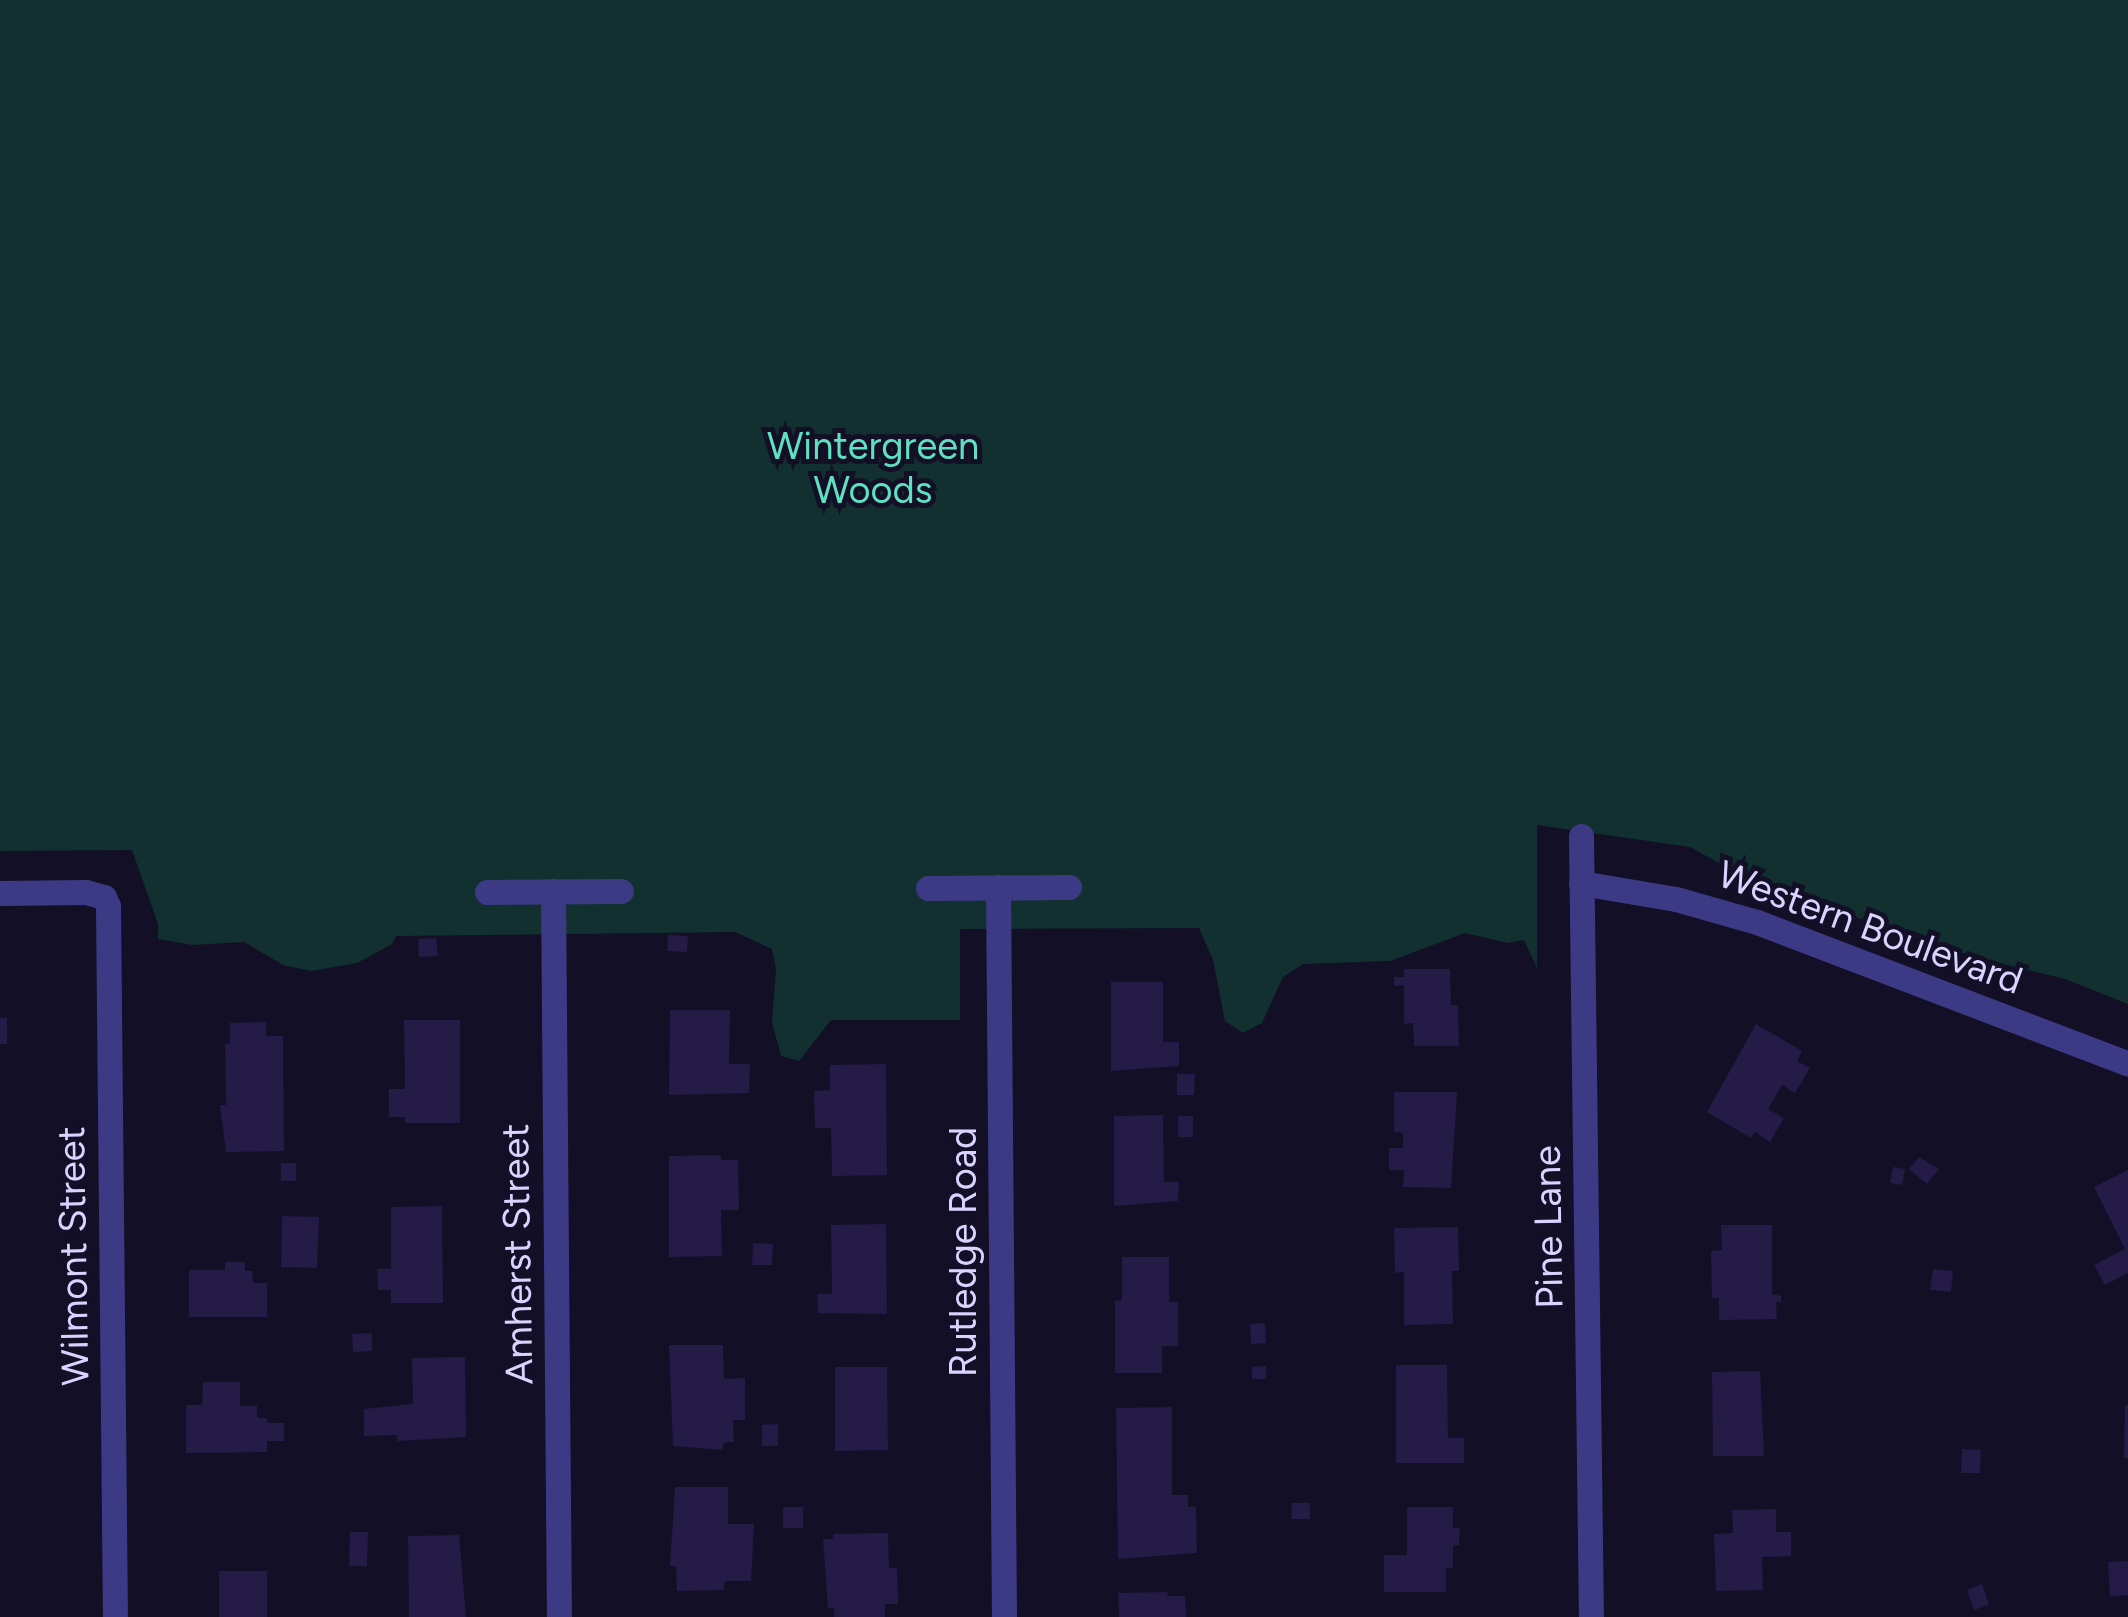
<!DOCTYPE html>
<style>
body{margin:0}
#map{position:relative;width:2128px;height:1617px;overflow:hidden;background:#130f26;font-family:Figtree,sans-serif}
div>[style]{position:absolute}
.green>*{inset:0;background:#12302f}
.building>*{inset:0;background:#241b47}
.minor>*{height:25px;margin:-12.5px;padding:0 12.5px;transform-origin:12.5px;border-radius:12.5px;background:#3d3a85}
span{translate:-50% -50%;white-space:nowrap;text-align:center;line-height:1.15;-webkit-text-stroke:10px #130f26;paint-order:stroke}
.park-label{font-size:38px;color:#5fe0c0}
.street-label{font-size:38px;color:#d9d4ff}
</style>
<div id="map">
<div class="green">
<i style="clip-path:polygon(0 0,2128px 0,2128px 1004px,2065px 979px,1974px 957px,1755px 883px,1690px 847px,1537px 825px,1537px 968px,1524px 940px,1508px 943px,1465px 933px,1390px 961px,1303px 964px,1283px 977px,1262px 1023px,1243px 1033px,1225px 1021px,1213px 960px,1199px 928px,960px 929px,960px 1020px,831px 1020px,799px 1061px,781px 1056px,772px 1022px,776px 969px,772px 949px,735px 932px,396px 936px,392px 944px,357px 963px,311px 971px,283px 965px,244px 942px,192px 945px,158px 939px,158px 924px,132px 850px,0 851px)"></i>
</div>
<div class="building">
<i style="clip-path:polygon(668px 935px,688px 936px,687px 952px,667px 951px)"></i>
<i style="clip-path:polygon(436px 938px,438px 956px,419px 957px,418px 939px)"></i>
<i style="clip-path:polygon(1404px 969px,1450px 969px,1451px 1005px,1458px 1005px,1459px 1046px,1414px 1046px,1413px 1023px,1404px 1024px,1404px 985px,1394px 986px,1394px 977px,1404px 977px)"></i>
<i style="clip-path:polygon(1111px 982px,1163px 982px,1163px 1042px,1179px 1042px,1179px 1066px,1111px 1071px)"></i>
<i style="clip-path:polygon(670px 1010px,730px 1010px,729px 1064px,750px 1064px,749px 1093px,669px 1095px)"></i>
<i style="clip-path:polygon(0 1018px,7px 1018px,7px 1044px,0 1044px)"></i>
<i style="clip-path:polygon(404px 1020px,460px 1020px,460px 1123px,405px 1123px,405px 1117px,389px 1117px,389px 1089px,405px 1089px)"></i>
<i style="clip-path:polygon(266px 1022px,266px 1036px,283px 1036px,284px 1151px,226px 1152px,220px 1105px,226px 1105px,225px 1043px,230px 1044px,230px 1023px)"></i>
<i style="clip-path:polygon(1756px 1024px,1802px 1051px,1797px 1061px,1810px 1068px,1795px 1093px,1782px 1085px,1768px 1109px,1784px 1118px,1770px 1142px,1755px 1132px,1751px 1138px,1707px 1112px)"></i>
<i style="clip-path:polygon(886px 1064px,887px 1175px,832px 1176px,831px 1128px,815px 1128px,814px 1091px,830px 1090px,830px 1065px)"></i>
<i style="clip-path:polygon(1177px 1074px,1195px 1074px,1194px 1095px,1177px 1095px)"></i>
<i style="clip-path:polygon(1394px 1092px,1457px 1092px,1451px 1188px,1403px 1187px,1404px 1170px,1389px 1170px,1389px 1148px,1403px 1148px,1403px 1133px,1394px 1132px)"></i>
<i style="clip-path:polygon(1163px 1115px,1164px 1182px,1179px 1182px,1178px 1201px,1114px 1206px,1114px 1116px)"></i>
<i style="clip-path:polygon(1178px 1116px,1193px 1116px,1193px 1137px,1178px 1137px)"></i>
<i style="clip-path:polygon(721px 1155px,721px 1160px,738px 1160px,739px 1210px,721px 1210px,722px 1256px,669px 1257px,669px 1156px)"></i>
<i style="clip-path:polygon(1919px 1157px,1939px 1169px,1927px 1184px,1909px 1169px)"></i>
<i style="clip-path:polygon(281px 1163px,296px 1163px,296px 1181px,281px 1181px)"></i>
<i style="clip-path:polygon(1893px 1167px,1905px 1169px,1902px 1185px,1890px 1183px)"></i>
<i style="clip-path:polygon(2128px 1170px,2128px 1273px,2105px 1285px,2094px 1265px,2125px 1249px,2094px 1187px)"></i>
<i style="clip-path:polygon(442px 1206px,443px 1303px,391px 1303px,391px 1290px,378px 1290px,377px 1269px,391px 1269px,391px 1207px)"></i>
<i style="clip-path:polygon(282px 1216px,319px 1217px,317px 1268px,281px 1267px)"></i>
<i style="clip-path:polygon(886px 1224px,887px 1314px,818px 1313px,817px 1294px,832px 1294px,831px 1225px)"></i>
<i style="clip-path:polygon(1721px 1225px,1772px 1225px,1772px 1294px,1781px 1296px,1781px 1302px,1776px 1302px,1777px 1319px,1719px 1320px,1719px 1298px,1712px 1298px,1711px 1251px,1722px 1250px)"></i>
<i style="clip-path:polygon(1458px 1227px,1459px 1271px,1452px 1271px,1453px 1324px,1404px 1325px,1404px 1272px,1395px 1273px,1394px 1228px)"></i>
<i style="clip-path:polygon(753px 1243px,773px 1244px,772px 1265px,752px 1265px)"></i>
<i style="clip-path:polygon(1122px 1257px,1169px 1257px,1169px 1301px,1162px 1301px,1178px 1302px,1178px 1346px,1162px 1346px,1162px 1373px,1115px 1373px,1115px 1301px,1122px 1300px)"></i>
<i style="clip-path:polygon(225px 1262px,245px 1262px,245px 1271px,252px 1271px,253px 1283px,267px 1283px,267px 1317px,189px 1317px,189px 1270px,225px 1270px)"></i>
<i style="clip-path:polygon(1933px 1269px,1953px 1271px,1951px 1292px,1930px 1290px)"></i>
<i style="clip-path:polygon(1265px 1323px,1266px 1343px,1251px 1344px,1250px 1324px)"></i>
<i style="clip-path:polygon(372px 1333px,372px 1351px,353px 1352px,352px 1334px)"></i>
<i style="clip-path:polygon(669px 1345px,723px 1345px,724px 1379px,745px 1378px,745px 1420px,733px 1420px,734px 1442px,723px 1443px,723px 1450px,673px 1446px)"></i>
<i style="clip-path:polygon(465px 1357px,466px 1437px,397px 1441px,397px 1435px,364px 1436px,364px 1409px,413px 1404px,412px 1358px)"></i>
<i style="clip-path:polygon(1396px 1365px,1447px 1365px,1448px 1438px,1464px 1438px,1464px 1463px,1396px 1463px)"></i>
<i style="clip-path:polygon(1266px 1366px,1266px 1379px,1252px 1379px,1252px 1367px)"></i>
<i style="clip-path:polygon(835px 1367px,887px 1367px,888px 1450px,835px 1451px)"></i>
<i style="clip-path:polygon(1760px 1371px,1764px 1456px,1713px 1456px,1712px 1372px)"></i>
<i style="clip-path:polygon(203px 1382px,240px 1382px,240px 1406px,257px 1406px,257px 1418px,267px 1418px,267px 1423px,284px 1423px,284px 1441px,267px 1441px,267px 1452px,186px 1453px,186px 1405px,202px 1405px)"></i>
<i style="clip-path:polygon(2125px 1405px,2128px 1405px,2128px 1458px,2124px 1458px)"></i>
<i style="clip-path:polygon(1172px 1407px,1172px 1495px,1188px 1495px,1188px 1507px,1196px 1507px,1197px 1553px,1118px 1559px,1116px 1408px)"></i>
<i style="clip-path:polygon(778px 1424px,778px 1446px,762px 1446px,762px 1425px)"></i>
<i style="clip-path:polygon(1962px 1449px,1981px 1450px,1980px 1473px,1961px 1473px)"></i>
<i style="clip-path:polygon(675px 1487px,728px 1487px,728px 1524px,754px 1524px,751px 1581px,725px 1581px,724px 1590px,677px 1591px,676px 1566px,670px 1566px)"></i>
<i style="clip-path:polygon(1292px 1503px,1310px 1503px,1310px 1519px,1291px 1519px)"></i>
<i style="clip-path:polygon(783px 1507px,803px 1507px,803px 1528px,783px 1528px)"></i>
<i style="clip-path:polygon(1407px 1507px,1453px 1507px,1453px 1528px,1460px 1528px,1459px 1545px,1453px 1546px,1453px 1568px,1446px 1568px,1446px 1592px,1384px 1592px,1384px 1555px,1407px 1555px)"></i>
<i style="clip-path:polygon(1776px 1509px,1776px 1532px,1791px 1532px,1791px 1556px,1762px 1557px,1763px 1590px,1716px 1591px,1714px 1534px,1733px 1533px,1732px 1510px)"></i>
<i style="clip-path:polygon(350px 1532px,368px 1532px,367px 1566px,349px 1566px)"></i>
<i style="clip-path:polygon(888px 1533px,889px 1568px,897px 1568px,898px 1604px,885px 1604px,885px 1617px,834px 1617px,834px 1608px,828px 1608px,823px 1539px,833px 1539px,833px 1534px)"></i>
<i style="clip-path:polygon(459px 1535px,466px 1617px,409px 1617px,408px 1536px)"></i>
<i style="clip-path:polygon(2128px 1561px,2128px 1595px,2110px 1597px,2108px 1562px)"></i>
<i style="clip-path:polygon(219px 1571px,267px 1571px,267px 1617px,219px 1617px)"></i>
<i style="clip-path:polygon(1982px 1584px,1989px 1605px,1974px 1610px,1967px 1590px)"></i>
<i style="clip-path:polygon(1168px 1592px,1167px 1596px,1185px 1596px,1186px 1617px,1119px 1617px,1118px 1593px)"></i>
</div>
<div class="minor">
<i style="left:1581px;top:836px;width:781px;rotate:89.27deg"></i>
<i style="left:1581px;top:883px;width:96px;rotate:9.6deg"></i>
<i style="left:1676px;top:899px;width:84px;rotate:15.9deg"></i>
<i style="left:1757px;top:922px;width:397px;rotate:20.9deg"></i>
<i style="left:998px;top:887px;width:730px;rotate:89.53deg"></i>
<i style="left:928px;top:888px;width:141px;rotate:-0.4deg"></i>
<i style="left:553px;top:891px;width:726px;rotate:89.53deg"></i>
<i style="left:487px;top:892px;width:134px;rotate:-0.4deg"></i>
<i style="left:0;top:893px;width:86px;rotate:-0.7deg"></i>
<i style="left:86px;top:892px;width:19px;rotate:16deg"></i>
<i style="left:104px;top:897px;width:10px;rotate:66deg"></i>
<i style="left:108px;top:906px;width:711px;rotate:89.44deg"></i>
</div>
<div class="park-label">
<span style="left:873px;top:469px">Wintergreen<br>Woods</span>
</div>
<div class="street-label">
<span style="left:1870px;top:928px;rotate:20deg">Western Boulevard</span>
<span style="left:1549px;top:1227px;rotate:-91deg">Pine Lane</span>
<span style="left:964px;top:1252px;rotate:-90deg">Rutledge Road</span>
<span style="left:518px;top:1254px;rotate:-91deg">Amherst Street</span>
<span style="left:74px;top:1256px;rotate:-91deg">Wilmont Street</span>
</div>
</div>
